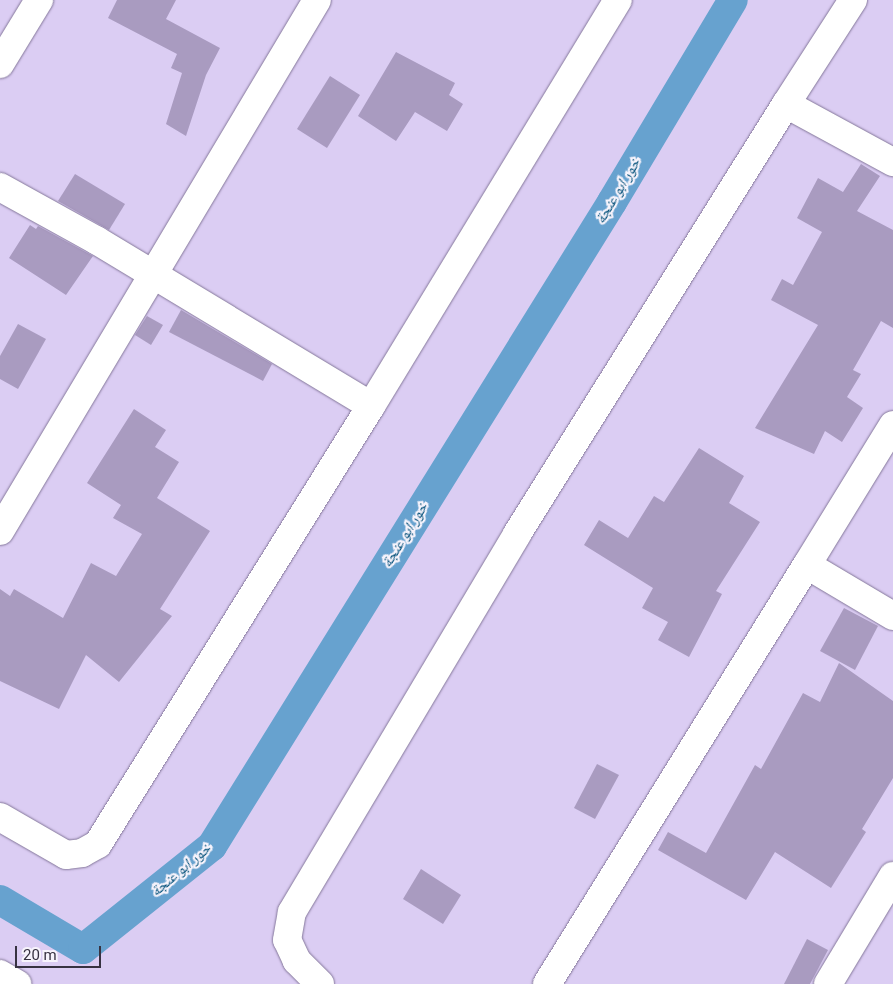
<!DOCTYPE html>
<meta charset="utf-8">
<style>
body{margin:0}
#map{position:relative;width:893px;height:984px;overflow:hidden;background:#dbcdf3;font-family:Roboto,"Noto Naskh Arabic",sans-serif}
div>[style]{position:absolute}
.canal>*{height:30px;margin:-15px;padding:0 15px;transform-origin:15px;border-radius:15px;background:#67a2cf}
.building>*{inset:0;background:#a99bc0}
.roads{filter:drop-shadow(0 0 1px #84779a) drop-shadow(0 0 1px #84779a)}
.street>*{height:28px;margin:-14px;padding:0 14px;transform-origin:14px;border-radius:14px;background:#fff}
span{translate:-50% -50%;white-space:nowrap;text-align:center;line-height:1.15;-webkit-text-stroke:4.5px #f7f4fc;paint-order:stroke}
.water-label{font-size:15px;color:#03507a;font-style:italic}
.scale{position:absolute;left:15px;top:946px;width:86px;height:22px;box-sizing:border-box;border:2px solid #373241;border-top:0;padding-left:6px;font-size:15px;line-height:18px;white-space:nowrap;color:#373241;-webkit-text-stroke:4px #f7f4fc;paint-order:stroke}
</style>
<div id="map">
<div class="canal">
<i style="left:0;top:900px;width:96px;rotate:30.6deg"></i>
<i style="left:83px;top:949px;width:165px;rotate:-38.6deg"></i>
<i style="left:212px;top:846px;width:758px;rotate:-58.15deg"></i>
<i style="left:612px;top:202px;width:235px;rotate:-59.1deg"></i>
</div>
<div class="building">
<i style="clip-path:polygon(117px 0,176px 0,166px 19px,220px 48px,206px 75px,186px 136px,166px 124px,182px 73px,171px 68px,177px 54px,108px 18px)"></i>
<i style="clip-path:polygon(396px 52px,455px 83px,449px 95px,463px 104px,447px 131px,415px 112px,396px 141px,358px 116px)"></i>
<i style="clip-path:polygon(330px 76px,360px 95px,327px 148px,297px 129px)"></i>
<i style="clip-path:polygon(861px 164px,880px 176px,857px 211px,893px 230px,893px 328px,881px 321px,853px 370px,861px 374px,847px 397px,863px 408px,842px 442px,825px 431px,814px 454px,755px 428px,818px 325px,771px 300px,782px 279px,793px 285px,822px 232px,797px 218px,818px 178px,843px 192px)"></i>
<i style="clip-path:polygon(75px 174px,125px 204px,109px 230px,58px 201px)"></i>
<i style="clip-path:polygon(30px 225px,36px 229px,38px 226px,93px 256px,66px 295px,9px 258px)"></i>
<i style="clip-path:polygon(181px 310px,272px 364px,263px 381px,169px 332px)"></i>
<i style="clip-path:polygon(147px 316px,163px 325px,151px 345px,135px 335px)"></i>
<i style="clip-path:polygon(18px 324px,46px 339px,18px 389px,0 379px,0 356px)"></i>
<i style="clip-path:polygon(134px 409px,166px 430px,155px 447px,179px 462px,157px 498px,210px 531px,160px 609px,172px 616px,119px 682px,86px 655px,59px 709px,0 681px,0 589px,10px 596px,14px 589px,63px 618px,91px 563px,116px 576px,142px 534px,113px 518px,121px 505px,87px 483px)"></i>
<i style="clip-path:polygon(699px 448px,744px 476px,729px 503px,760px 522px,716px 591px,722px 594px,689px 657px,658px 640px,668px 622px,642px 608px,653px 588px,584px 545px,599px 520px,628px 538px,654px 496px,664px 502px)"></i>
<i style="clip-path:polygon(844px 608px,878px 626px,855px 670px,820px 651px)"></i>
<i style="clip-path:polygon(839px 663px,893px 701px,893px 778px,862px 829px,866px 832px,831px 888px,775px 852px,746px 900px,658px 850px,668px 832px,706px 853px,755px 765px,761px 769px,803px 693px,820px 702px)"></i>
<i style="clip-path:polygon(597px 764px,619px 775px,595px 819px,574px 808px)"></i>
<i style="clip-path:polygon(421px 869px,461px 895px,443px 924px,403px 899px)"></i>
<i style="clip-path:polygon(807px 939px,828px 950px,810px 984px,784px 984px)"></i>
</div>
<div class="roads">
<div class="street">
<i style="left:853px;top:0;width:124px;rotate:122.8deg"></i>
<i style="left:786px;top:104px;width:122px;rotate:28.5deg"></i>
<i style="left:0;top:64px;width:75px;rotate:-58.6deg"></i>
<i style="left:0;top:187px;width:110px;rotate:28.9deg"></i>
<i style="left:96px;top:240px;width:321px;rotate:31.1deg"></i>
<i style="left:893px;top:425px;width:164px;rotate:121.6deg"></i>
<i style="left:807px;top:565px;width:100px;rotate:30.7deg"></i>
<i style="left:0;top:531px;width:618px;rotate:-59.16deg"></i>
<i style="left:0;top:817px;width:76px;rotate:29.9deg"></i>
<i style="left:66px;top:855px;width:16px;rotate:-7deg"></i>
<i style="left:82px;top:853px;width:18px;rotate:-29deg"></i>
<i style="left:98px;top:844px;width:516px;rotate:-58.07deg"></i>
<i style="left:371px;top:406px;width:475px;rotate:-58.7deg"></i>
<i style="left:0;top:974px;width:20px;rotate:30deg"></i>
<i style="left:320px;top:984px;width:33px;rotate:-135deg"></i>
<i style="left:297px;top:961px;width:23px;rotate:-115deg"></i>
<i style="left:287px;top:940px;width:28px;rotate:-80deg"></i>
<i style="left:292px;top:912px;width:440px;rotate:-59.2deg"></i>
<i style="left:517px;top:534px;width:507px;rotate:-57.97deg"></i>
<i style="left:547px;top:984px;width:493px;rotate:-58.2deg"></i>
<i style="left:828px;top:984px;width:126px;rotate:-59deg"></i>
</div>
</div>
<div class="water-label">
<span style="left:618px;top:191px;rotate:-59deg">خور ابو عنجة</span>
<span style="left:405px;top:535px;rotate:-58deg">خور ابو عنجة</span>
<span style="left:181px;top:870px;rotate:-40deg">خور ابو عنجة</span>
</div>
<div class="scale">20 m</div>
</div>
